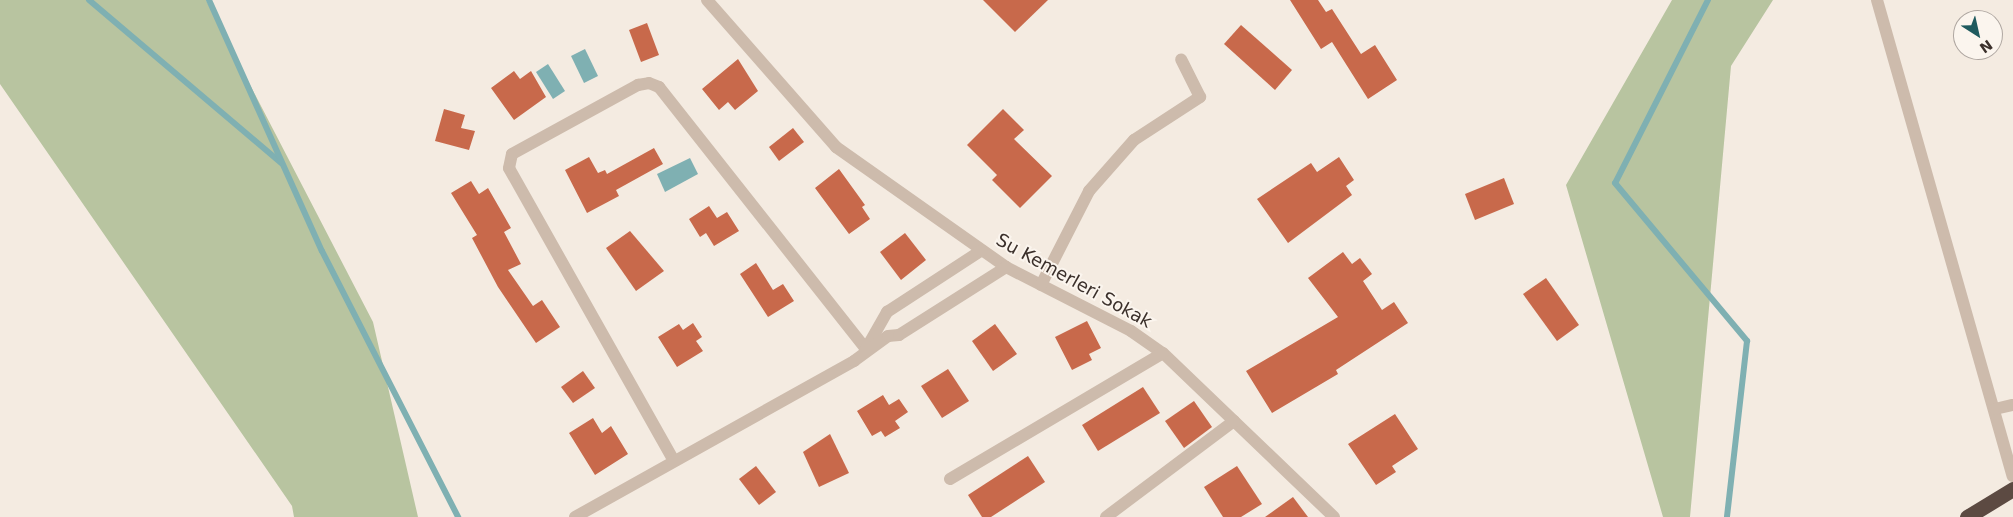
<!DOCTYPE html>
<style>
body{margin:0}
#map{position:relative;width:2013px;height:517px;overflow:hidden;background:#f4ebe1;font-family:"DejaVu Sans",sans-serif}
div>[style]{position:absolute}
.green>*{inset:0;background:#b8c4a0}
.water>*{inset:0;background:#7fb0b2}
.stream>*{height:6px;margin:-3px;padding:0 3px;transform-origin:3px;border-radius:3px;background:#7fb0b2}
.building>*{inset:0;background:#c8694b}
.minor>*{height:12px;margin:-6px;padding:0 6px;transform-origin:6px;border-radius:6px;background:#cdbbac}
.highway>*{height:15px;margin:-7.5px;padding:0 7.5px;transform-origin:7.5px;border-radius:7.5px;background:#5c4a42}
span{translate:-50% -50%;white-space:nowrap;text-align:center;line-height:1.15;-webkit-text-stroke:4px #fbf5ee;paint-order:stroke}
.street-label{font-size:18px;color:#3b302b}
.north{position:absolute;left:1953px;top:10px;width:50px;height:50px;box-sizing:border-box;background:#fbf5ee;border:1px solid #aea6a0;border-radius:50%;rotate:145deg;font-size:14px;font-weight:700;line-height:20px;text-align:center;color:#3b302b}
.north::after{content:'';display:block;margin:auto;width:18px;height:22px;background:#1f5a5e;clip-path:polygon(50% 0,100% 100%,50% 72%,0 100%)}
</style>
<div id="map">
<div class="green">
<i style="clip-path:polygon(0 0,206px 0,373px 322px,418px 517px,294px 517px,292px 506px,0 84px)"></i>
<i style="clip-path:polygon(1672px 0,1773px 0,1731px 66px,1690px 517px,1663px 517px,1566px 185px)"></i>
</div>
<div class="water">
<i style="clip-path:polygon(585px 49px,598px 76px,584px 83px,571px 56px)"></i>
<i style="clip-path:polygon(548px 64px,565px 91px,553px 99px,536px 72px)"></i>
<i style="clip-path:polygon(690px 158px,698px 174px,665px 192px,657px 174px)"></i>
</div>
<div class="stream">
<i style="left:89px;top:0;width:252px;rotate:40.3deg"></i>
<i style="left:209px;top:0;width:275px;rotate:65.8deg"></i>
<i style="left:322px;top:251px;width:299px;rotate:62.9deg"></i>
<i style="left:1708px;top:0;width:205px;rotate:116.9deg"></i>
<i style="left:1615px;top:183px;width:206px;rotate:50.1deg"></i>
<i style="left:1747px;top:341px;width:177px;rotate:96.5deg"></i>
</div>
<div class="building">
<i style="clip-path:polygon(983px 0,1048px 0,1015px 32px)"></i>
<i style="clip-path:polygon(1290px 0,1318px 0,1326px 12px,1332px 9px,1361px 54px,1375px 45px,1397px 80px,1368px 99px,1332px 42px,1321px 49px)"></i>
<i style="clip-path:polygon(647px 23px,659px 55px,641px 62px,629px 30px)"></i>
<i style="clip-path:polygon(1241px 25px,1292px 70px,1275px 90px,1224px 44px)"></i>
<i style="clip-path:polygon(738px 59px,758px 91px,735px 110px,728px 102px,719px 110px,702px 89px)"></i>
<i style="clip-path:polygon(514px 71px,520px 79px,531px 71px,546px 97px,514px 120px,491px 88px)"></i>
<i style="clip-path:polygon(444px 109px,465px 115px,461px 128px,475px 131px,469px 150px,435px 141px)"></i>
<i style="clip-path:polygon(1003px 109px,1024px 130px,1014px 139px,1052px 176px,1020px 208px,992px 180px,997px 175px,967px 145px)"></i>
<i style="clip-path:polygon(793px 128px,804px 142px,779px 161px,769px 147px)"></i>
<i style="clip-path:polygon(654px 148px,663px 164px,616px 190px,619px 196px,587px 213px,565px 170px,589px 157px,598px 173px,605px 170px,607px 174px)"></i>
<i style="clip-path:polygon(1339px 157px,1354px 180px,1346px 186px,1352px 195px,1288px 243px,1257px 199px,1311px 163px,1317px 172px)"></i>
<i style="clip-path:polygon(839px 169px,865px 205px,862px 207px,870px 219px,849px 234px,815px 188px)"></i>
<i style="clip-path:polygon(1504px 178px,1514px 204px,1475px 220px,1465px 194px)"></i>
<i style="clip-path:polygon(471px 181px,479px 194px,488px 188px,511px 228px,504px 232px,521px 264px,508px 270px,533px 306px,542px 300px,560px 327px,536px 343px,498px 287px,472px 238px,477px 235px,451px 193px)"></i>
<i style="clip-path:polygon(709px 206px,717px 218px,727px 212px,739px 231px,714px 246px,706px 233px,700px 237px,689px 219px)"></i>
<i style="clip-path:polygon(630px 231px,664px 271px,636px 291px,606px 248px)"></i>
<i style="clip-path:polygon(905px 233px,926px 260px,901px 280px,880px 252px)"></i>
<i style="clip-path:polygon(1343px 252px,1352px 264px,1360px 258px,1372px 274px,1363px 281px,1382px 310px,1394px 302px,1408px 323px,1336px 370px,1338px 374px,1272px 413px,1246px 371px,1338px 317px,1308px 278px)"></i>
<i style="clip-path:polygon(756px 263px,773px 290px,783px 284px,794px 301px,768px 317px,740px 274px)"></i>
<i style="clip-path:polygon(1546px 278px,1579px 325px,1557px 341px,1523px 294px)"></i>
<i style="clip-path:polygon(1087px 321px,1101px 348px,1089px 354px,1092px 360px,1072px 370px,1055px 337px)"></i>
<i style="clip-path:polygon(693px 323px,702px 337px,696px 341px,703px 351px,677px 367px,658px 337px,679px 324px,683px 330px)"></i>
<i style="clip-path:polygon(995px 324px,1017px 354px,993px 371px,972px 341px)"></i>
<i style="clip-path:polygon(948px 369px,969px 401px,942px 418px,921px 386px)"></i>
<i style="clip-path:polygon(583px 371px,595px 388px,573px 403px,561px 387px)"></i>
<i style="clip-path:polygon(1143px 387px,1160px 413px,1098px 451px,1082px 425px)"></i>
<i style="clip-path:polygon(883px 395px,889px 405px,899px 399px,908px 412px,895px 421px,900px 428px,885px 437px,881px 431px,872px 436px,857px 411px)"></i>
<i style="clip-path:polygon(1194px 401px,1212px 427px,1184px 448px,1165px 421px)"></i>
<i style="clip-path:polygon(1395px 414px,1418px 449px,1392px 466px,1396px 472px,1376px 485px,1348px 444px)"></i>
<i style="clip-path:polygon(593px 418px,602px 433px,611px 426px,628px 454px,595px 475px,569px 433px)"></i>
<i style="clip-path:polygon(830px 434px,849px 473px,819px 487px,803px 452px)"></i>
<i style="clip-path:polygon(1028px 456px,1045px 482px,991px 517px,982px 517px,968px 495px)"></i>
<i style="clip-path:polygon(756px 466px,776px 492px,759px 505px,739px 479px)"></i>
<i style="clip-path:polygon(1237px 466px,1262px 504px,1241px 517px,1223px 517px,1204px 487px)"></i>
<i style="clip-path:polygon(1293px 497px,1308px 517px,1265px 517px)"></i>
</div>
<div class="minor">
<i style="left:707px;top:0;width:196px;rotate:48.7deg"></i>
<i style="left:836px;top:147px;width:208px;rotate:35.2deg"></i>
<i style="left:1006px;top:267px;width:140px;rotate:27.1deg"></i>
<i style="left:1131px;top:331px;width:39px;rotate:35deg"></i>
<i style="left:1163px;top:353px;width:237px;rotate:43.8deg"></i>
<i style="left:1877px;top:0;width:495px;rotate:74.1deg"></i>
<i style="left:1041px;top:285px;width:106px;rotate:-62.9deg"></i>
<i style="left:1089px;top:191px;width:68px;rotate:-48.6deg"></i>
<i style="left:1134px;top:140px;width:79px;rotate:-33.1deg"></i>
<i style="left:1200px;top:97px;width:42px;rotate:-116.6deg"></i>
<i style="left:1995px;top:409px;width:18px;rotate:-13deg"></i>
<i style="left:674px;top:461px;width:336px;rotate:-119.4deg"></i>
<i style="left:509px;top:168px;width:14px;rotate:-78deg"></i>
<i style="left:512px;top:154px;width:144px;rotate:-28.7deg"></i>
<i style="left:638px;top:85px;width:11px;rotate:-10deg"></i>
<i style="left:649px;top:83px;width:11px;rotate:22deg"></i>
<i style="left:659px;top:87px;width:334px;rotate:51.7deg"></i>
<i style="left:866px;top:349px;width:43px;rotate:-60.4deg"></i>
<i style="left:887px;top:312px;width:113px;rotate:-33.1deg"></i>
<i style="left:950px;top:479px;width:247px;rotate:-30.6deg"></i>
<i style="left:575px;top:517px;width:320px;rotate:-29.2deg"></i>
<i style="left:854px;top:361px;width:42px;rotate:-36.3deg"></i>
<i style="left:888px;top:336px;width:11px;rotate:-5deg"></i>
<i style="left:899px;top:335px;width:127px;rotate:-32.4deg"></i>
<i style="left:1106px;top:517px;width:160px;rotate:-36.9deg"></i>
</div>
<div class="highway">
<i style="left:1967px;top:517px;width:54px;rotate:-31.3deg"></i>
</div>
<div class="street-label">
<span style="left:1074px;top:281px;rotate:29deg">Su Kemerleri Sokak</span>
</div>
<div class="north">N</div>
</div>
